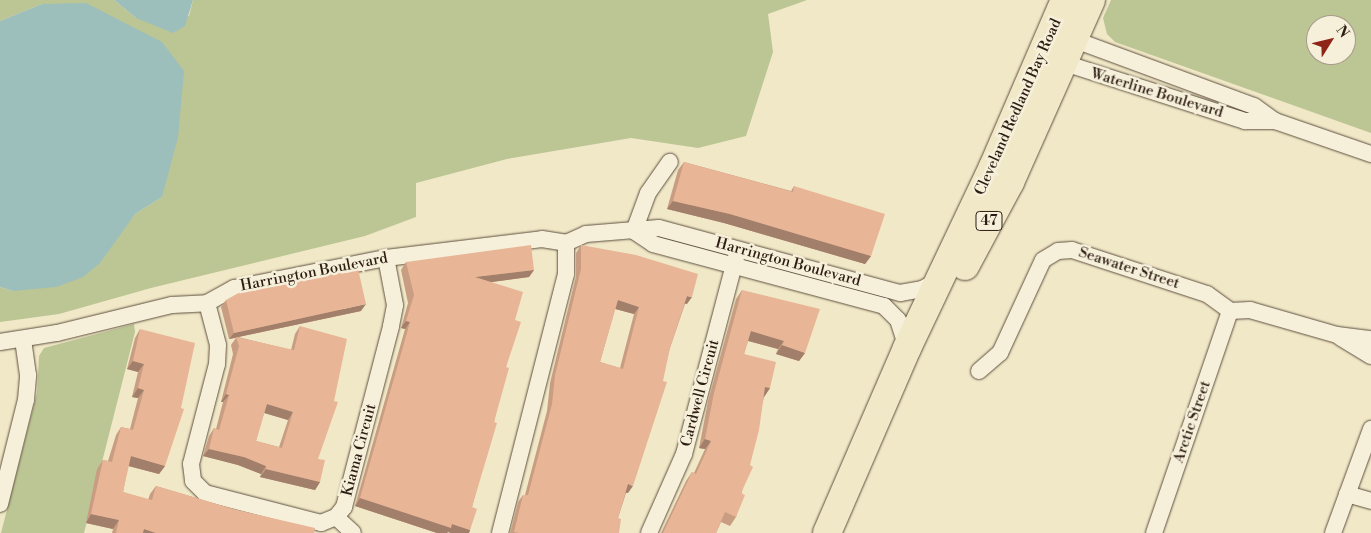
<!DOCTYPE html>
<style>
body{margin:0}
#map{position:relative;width:1371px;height:533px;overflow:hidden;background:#f1e8c7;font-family:"Libre Bodoni",serif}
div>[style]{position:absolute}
.green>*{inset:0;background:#bcc594}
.water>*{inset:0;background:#9cbfbc}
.roads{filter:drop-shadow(0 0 1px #5e4f3f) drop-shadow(0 0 1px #5e4f3f)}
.street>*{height:16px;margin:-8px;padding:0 8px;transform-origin:8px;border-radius:8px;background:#f6f0db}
.highway>*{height:28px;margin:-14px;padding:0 14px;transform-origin:14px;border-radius:14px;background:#f1e8c7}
.wall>*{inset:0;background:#c89d82}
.shaded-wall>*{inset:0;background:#a27f6a}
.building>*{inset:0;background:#e8b697}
span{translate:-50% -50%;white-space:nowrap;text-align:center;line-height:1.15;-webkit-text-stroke:5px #f6f0db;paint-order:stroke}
.shield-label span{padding:1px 4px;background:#f6f0db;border:1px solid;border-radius:4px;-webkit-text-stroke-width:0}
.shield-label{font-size:14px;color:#2d1c12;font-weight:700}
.street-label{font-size:15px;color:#2d1c12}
.north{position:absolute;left:1306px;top:15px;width:50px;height:50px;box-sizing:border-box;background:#f6f0db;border:1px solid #a69b8b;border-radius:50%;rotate:54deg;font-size:14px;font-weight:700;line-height:20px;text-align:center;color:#2d1c12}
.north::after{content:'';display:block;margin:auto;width:18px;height:22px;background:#8f2418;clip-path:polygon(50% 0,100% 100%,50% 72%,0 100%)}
</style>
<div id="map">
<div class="green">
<i style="clip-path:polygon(0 0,114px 0,136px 18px,189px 16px,193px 0,807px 0,768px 14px,773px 52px,746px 136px,698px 148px,631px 138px,507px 159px,416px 183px,416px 217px,365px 236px,151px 288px,59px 314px,0 322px,0 287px,13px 291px,116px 238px,135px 214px,162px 197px,42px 4px,0 21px)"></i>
<i style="clip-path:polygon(evenodd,1111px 0,1371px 0,1371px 133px,1115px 42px,1107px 34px,1103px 18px,1111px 0,1316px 25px,1346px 25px,1346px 55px,1316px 55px,1316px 25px)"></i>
<i style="clip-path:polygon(134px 324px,135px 332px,84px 533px,1px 533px,37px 393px,39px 356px,44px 348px)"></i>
</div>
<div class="water">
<i style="clip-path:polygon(114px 0,193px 0,185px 26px,173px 33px,136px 18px)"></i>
<i style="clip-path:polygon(86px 3px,162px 42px,184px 71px,178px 137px,162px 197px,135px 214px,100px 263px,83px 277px,56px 287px,13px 291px,0 287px,0 21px,42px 4px)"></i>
</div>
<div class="roads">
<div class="street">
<i style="left:1067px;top:37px;width:199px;rotate:20.3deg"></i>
<i style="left:1254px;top:106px;width:26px;rotate:36deg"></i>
<i style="left:1275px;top:121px;width:102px;rotate:19deg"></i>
<i style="left:1055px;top:60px;width:200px;rotate:17.8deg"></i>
<i style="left:1245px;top:121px;width:30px"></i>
<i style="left:634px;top:231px;width:23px;rotate:34deg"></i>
<i style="left:653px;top:244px;width:239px;rotate:15deg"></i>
<i style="left:884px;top:306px;width:20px;rotate:45deg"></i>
<i style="left:898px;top:320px;width:29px;rotate:72deg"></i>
<i style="left:634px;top:231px;width:40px;rotate:-69.8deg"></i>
<i style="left:648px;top:193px;width:38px;rotate:-55deg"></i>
<i style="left:207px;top:303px;width:43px;rotate:75.3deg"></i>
<i style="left:218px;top:345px;width:19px;rotate:93deg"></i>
<i style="left:217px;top:364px;width:103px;rotate:104.6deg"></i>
<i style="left:191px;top:464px;width:17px;rotate:83deg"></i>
<i style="left:193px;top:481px;width:17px;rotate:45deg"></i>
<i style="left:205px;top:493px;width:120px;rotate:14.5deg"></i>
<i style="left:321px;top:523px;width:16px;rotate:-22deg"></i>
<i style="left:336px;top:517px;width:13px;rotate:-51deg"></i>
<i style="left:344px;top:507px;width:187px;rotate:-75.4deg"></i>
<i style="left:391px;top:326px;width:21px;rotate:-79deg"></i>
<i style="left:395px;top:305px;width:48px;rotate:-100.8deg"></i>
<i style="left:1341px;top:338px;width:35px;rotate:31deg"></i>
<i style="left:0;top:342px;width:58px;rotate:-9deg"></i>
<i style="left:57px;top:333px;width:118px;rotate:-13.7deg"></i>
<i style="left:172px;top:305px;width:35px;rotate:-3deg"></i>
<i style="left:207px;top:303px;width:31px;rotate:-29deg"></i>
<i style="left:234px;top:288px;width:155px;rotate:-11.2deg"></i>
<i style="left:386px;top:258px;width:157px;rotate:-6.9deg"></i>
<i style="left:542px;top:239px;width:24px;rotate:9deg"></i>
<i style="left:566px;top:243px;width:22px;rotate:-24deg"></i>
<i style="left:586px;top:234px;width:73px;rotate:-4.7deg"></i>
<i style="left:659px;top:228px;width:250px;rotate:15.1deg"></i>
<i style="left:900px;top:293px;width:22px;rotate:-10deg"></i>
<i style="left:922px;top:289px;width:19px;rotate:-28deg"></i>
<i style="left:979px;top:371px;width:28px;rotate:-41deg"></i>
<i style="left:1000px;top:353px;width:102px;rotate:-65.2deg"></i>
<i style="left:1043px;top:260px;width:17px;rotate:-31deg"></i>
<i style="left:1058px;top:251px;width:14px;rotate:-4deg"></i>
<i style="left:1072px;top:250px;width:142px;rotate:18.1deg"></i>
<i style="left:1207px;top:294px;width:29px;rotate:36deg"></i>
<i style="left:1230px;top:311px;width:20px;rotate:-3deg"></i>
<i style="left:1250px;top:310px;width:91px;rotate:16deg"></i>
<i style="left:1337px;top:335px;width:34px;rotate:7deg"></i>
<i style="left:1347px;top:494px;width:25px;rotate:16deg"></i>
<i style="left:0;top:504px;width:107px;rotate:-76deg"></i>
<i style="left:26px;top:400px;width:25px;rotate:-85deg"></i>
<i style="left:28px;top:375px;width:36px;rotate:-98deg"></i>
<i style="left:336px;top:517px;width:23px;rotate:43deg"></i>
<i style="left:500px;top:533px;width:267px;rotate:-75.7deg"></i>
<i style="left:566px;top:274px;width:31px;rotate:-90deg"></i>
<i style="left:649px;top:533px;width:86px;rotate:-66.1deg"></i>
<i style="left:684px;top:454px;width:204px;rotate:-75.2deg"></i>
<i style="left:1154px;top:533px;width:235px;rotate:-71.1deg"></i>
<i style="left:1333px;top:533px;width:111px;rotate:-69.9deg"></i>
</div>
<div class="highway">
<i style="left:965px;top:266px;width:95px;rotate:-61.8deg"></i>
<i style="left:1010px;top:182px;width:199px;rotate:-66deg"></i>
<i style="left:827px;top:533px;width:202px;rotate:-66.6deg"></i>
<i style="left:907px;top:348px;width:200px;rotate:-64.6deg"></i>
<i style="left:993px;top:167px;width:182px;rotate:-66.7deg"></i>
</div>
</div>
<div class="wall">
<i style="clip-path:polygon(684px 162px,791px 191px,794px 186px,871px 256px,865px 264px,724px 223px,667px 209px,678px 170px)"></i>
<i style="clip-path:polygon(evenodd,581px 245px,687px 304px,685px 304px,670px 348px,628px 493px,626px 493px,618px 518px,619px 533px,510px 533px,518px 502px,523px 495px,525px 495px,547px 411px,550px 383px,576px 276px,576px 253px,581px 245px,615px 309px,634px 314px,620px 368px,600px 362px,615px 309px)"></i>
<i style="clip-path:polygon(406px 262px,534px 270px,529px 277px,491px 282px,515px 320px,506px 367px,494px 422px,472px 507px,470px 530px,469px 533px,451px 533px,448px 532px,447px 533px,437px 533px,355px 506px,405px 329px,401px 328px,408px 303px,401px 270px)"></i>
<i style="clip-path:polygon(742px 290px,805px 353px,799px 361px,776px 354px,778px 349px,748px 341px,744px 354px,770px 388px,764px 397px,736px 517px,730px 526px,721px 522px,716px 533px,661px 533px,686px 481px,692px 472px,694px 473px,705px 449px,699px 448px,708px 401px,736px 299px)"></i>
<i style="clip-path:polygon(evenodd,226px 300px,361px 311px,238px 337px,291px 350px,295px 334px,300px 326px,318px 459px,320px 482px,315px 490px,260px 477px,261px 474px,238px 465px,203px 456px,209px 436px,214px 428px,216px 429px,223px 402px,221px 402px,233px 354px,231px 345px,236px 338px,229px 339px,221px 307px,226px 300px,264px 413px,288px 420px,279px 447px,256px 441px,264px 413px)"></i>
<i style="clip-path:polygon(140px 329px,165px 466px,159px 474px,128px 466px,123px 492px,148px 500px,150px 494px,156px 486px,314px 533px,112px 533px,113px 529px,86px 523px,97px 469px,103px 460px,108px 461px,116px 435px,121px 427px,130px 429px,138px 398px,132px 397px,138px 372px,127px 369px,135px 338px)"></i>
</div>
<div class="shaded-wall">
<i style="clip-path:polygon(673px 201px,730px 214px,871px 256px,865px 264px,724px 223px,667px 209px)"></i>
<i style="clip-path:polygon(534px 270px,529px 277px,470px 285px,475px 277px)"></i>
<i style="clip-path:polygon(687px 296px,692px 297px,687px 304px,682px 303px)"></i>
<i style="clip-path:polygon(618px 300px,639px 307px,634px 314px,612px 308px)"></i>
<i style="clip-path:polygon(366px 304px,361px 311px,229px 339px,234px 333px)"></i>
<i style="clip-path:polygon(406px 321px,410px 322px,405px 329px,401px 328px)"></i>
<i style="clip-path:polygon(751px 331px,784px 341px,778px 349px,745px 340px)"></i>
<i style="clip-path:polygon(782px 345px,805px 353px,799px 361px,776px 354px)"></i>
<i style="clip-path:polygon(133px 361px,144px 364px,138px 372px,127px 369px)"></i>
<i style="clip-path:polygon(765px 387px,770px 388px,764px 397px,759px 396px)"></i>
<i style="clip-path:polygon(138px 388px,144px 390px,138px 398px,132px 397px)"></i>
<i style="clip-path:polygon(226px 394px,229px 395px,223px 402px,221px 402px)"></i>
<i style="clip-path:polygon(267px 404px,293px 412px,288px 420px,261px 412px)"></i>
<i style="clip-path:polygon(705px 439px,711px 441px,705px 449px,699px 448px)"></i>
<i style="clip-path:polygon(209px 449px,244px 457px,266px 466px,261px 474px,238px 465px,203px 456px)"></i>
<i style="clip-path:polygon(131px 456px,165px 466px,159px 474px,125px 465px)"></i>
<i style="clip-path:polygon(266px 469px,320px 482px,315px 490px,260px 477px)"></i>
<i style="clip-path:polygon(628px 484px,633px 486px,628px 493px,623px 492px)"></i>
<i style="clip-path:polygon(360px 498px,452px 524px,470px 530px,469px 533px,451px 533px,448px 532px,447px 533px,437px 533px,355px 506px)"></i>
<i style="clip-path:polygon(91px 514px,119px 520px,113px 529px,86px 523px)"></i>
<i style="clip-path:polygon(144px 529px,156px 533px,141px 533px)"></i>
</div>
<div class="building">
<i style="clip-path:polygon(684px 162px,793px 192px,794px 186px,885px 214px,871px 256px,730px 214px,673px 201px)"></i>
<i style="clip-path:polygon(531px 245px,534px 270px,475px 277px,523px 292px,515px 320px,521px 322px,506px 367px,509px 368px,494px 422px,497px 423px,472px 507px,477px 509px,470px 530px,452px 524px,451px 528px,360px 498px,410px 322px,406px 321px,414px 295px,406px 262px)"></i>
<i style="clip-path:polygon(evenodd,581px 245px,636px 255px,698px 274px,692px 297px,687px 296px,670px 348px,663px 381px,667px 382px,633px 486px,628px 484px,618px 518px,621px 519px,619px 533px,519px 533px,514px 532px,523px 495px,528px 495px,552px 404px,555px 375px,581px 269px,581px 245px,618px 300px,639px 307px,623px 369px,600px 362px,618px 300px)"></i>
<i style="clip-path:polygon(358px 269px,366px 304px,234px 333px,226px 300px,242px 291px)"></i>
<i style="clip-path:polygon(742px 290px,820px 309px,805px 353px,782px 345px,784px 341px,751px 331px,744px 354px,776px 362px,770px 388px,765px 387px,759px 430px,750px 465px,753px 467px,741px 493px,745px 495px,736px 517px,725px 512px,716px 533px,663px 533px,692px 472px,696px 474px,711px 441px,705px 439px,714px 393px)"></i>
<i style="clip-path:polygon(evenodd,300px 326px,347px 339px,334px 401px,338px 402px,318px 459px,325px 460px,320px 482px,266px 469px,266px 466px,244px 457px,209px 449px,214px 428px,219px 430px,229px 395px,226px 394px,239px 346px,236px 337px,294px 350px,300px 326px,267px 404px,293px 412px,282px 448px,256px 441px,267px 404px)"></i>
<i style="clip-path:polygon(140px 329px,195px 343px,181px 408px,184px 409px,165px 466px,131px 456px,123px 492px,152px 500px,156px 486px,233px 509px,315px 528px,314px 533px,156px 533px,144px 529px,143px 533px,116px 533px,119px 520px,91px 514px,103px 460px,112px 462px,121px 427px,133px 430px,144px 390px,138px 388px,144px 364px,133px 361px)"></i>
</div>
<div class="shield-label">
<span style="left:989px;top:221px">47</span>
</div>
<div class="street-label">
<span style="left:1157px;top:93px;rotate:17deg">Waterline Boulevard</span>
<span style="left:1018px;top:107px;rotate:-66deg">Cleveland Redland Bay Road</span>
<span style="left:788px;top:262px;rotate:15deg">Harrington Boulevard</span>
<span style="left:1129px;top:268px;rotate:18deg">Seawater Street</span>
<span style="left:314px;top:272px;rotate:-11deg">Harrington Boulevard</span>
<span style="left:700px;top:393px;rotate:-75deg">Cardwell Circuit</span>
<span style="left:1192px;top:422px;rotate:-71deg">Arctic Street</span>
<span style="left:359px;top:450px;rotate:-75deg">Kiama Circuit</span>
</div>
<div class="north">N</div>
</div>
